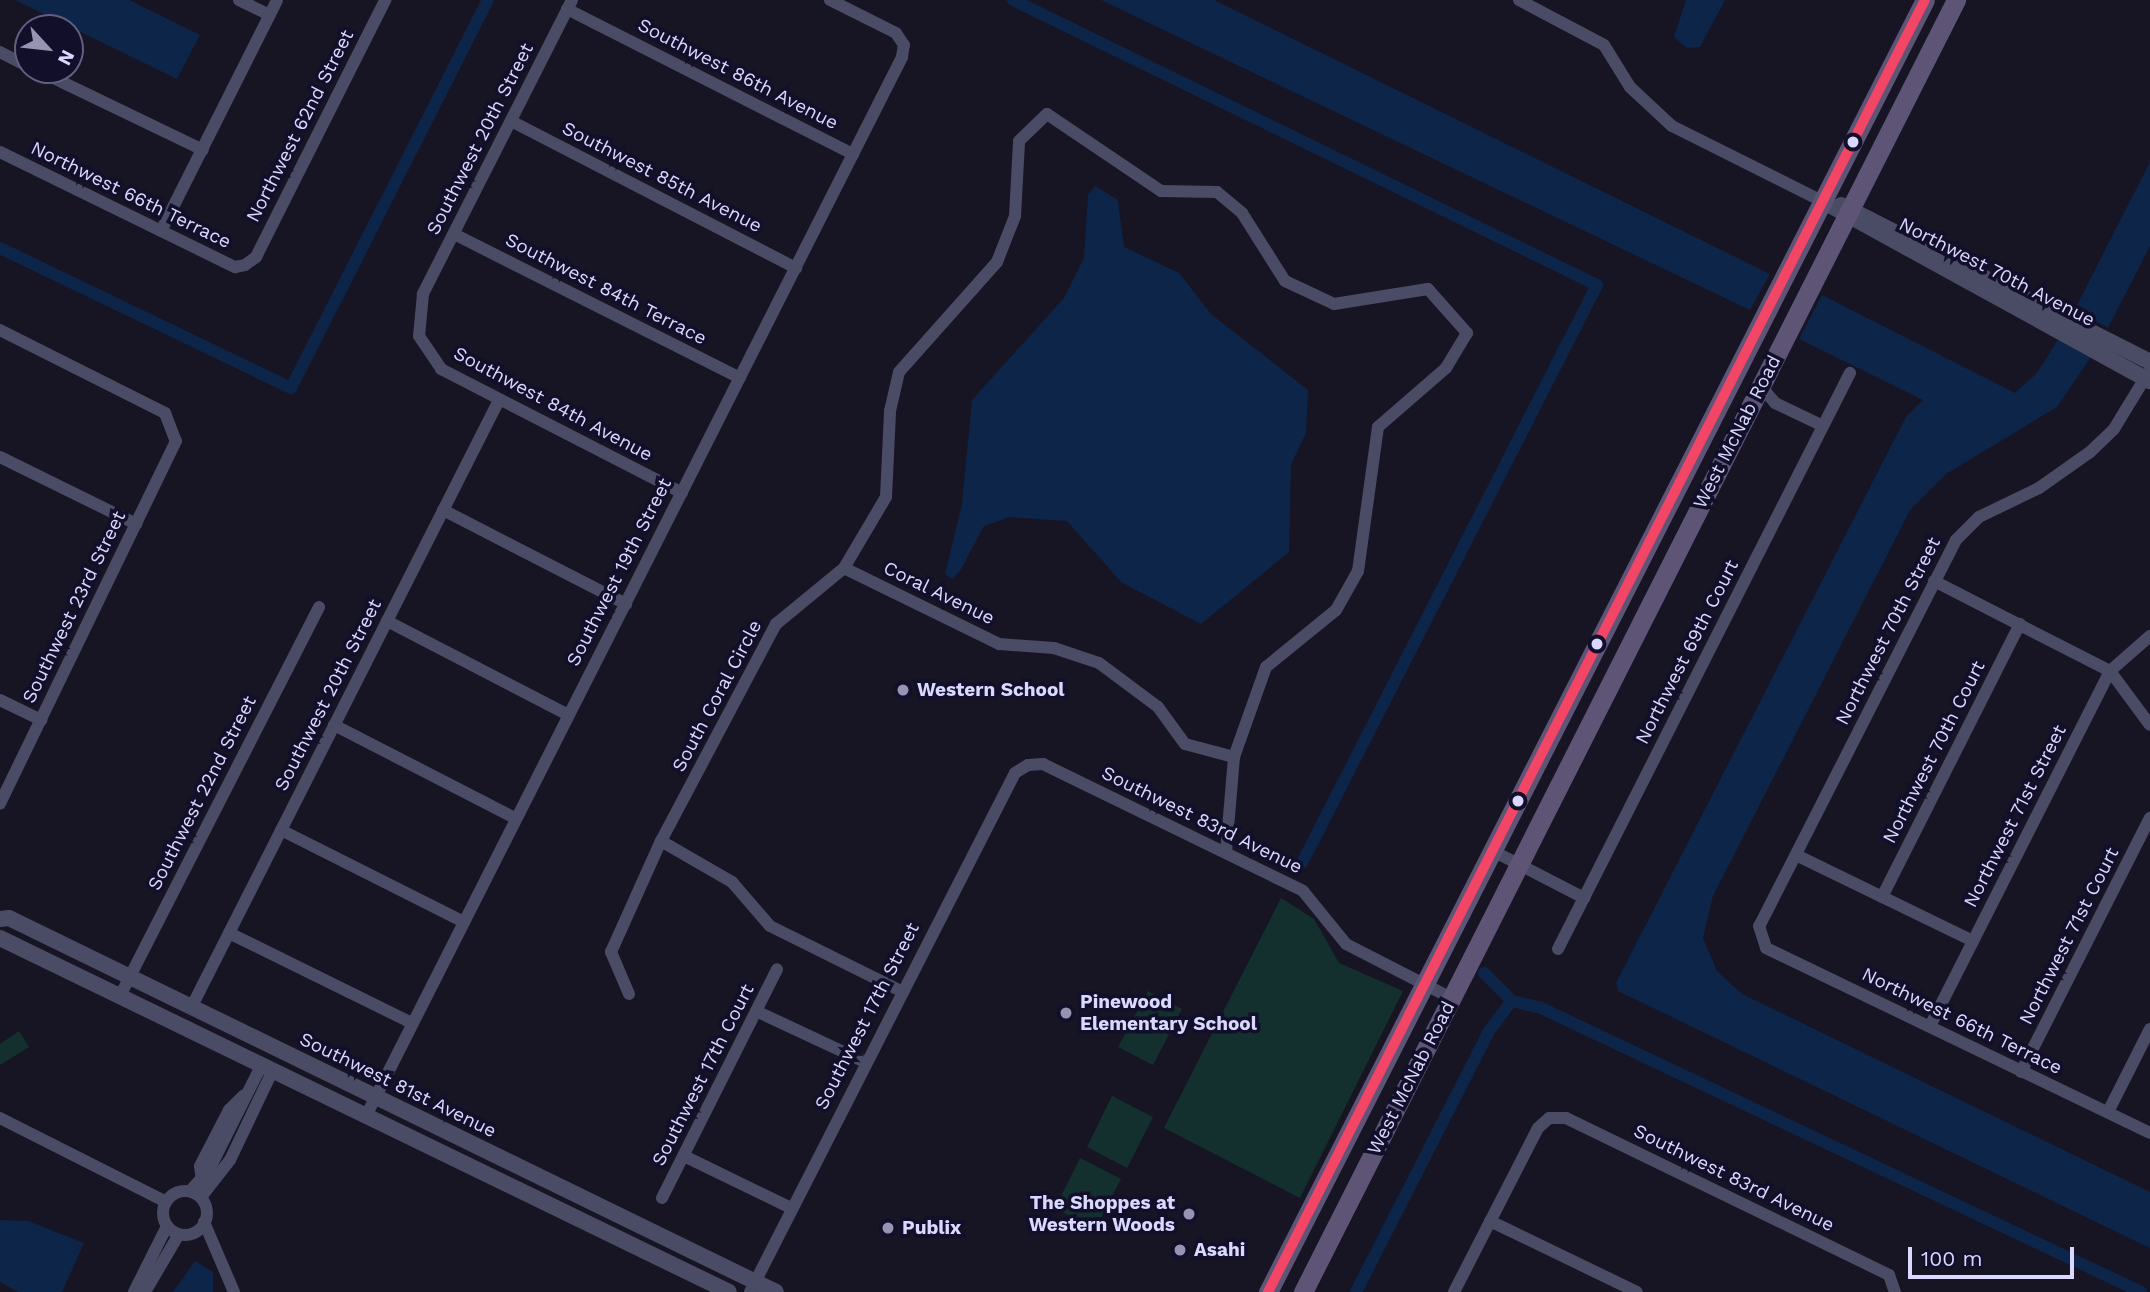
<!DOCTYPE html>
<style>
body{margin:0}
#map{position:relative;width:2150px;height:1292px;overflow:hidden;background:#171524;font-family:"Work Sans",sans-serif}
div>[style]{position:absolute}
.green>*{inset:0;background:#13302e}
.water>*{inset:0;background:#0c2549}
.canal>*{height:12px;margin:-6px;padding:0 6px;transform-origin:6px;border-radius:6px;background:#0c2549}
.minor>*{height:12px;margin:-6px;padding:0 6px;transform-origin:6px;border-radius:6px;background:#4a4b65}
.minor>.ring{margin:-6px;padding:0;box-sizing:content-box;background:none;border:12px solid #4a4b65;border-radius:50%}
.tertiary>*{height:16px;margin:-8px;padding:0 8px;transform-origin:8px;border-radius:8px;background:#4a4b65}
.primary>*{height:19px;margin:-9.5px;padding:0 9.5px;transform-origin:9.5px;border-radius:9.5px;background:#5e5576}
.bus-1>*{height:10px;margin:-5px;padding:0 5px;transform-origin:5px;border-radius:5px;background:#f34667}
.dots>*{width:19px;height:19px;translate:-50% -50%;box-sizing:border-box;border:4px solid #120f2a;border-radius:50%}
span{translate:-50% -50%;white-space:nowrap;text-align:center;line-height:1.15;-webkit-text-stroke:7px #120f2a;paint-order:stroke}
.street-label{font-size:19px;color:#dad8ff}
.poi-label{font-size:19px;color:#dad8ff;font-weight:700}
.left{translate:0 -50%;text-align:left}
.right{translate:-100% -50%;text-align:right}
.north{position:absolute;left:14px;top:14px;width:70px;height:70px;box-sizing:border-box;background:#120f2a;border:2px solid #625f7f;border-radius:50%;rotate:117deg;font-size:19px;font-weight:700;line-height:28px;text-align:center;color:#dad8ff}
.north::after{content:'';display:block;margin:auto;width:24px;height:32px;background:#9694b2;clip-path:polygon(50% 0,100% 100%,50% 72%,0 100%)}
.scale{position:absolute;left:1908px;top:1247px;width:166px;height:32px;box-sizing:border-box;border:4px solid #dad8ff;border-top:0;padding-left:9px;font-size:21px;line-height:24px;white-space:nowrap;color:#dad8ff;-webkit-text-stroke:5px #120f2a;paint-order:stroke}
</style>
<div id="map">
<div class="green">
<i style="clip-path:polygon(1281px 898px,1314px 919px,1339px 963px,1403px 991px,1300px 1198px,1164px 1128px)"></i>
<i style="clip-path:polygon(1148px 991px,1182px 1009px,1153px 1065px,1118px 1047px)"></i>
<i style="clip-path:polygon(19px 1031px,29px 1047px,0 1065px,0 1044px)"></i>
<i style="clip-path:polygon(1112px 1096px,1153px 1117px,1127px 1168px,1087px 1147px)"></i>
<i style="clip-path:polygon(1080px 1158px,1121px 1179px,1095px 1229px,1055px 1208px)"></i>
</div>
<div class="water">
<i style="clip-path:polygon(15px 0,129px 0,200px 35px,177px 79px)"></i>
<i style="clip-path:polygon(1101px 0,1214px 0,1770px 274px,1750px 310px)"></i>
<i style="clip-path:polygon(1686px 0,1725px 0,1700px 47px,1687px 48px,1674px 37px)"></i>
<i style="clip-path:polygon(2150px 162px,2150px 246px,2108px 328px,2075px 309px)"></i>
<i style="clip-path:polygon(1095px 186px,1118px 200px,1124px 247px,1179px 273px,1211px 314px,1308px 390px,1306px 433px,1291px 464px,1289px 552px,1201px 624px,1121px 582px,1067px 521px,1010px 517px,984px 526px,960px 571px,952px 579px,945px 574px,962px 504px,972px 400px,1064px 298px,1084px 258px,1088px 195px)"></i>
<i style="clip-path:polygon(1822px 295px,2015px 393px,2037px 373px,2061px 335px,2093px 354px,2057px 407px,1946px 474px,1910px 510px,1713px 896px,1703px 938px,1717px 971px,1742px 994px,2150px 1192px,2150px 1248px,1618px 991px,1616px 983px,1906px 417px,1923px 400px,1799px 339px)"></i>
<i style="clip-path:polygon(0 1220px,28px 1221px,84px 1243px,62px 1292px,18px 1292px,0 1282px)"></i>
<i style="clip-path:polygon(195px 1261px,213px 1272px,213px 1292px,173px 1292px)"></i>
</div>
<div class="canal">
<i style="left:1013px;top:0;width:650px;rotate:26.01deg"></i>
<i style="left:1597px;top:285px;width:649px;rotate:117.04deg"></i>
<i style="left:0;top:248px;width:323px;rotate:25.7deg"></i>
<i style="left:291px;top:388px;width:435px;rotate:-63.1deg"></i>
<i style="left:1484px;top:973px;width:40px;rotate:45deg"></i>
<i style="left:1356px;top:1292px;width:293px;rotate:-63deg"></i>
<i style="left:1489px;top:1031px;width:38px;rotate:-53deg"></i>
<i style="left:1512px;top:1001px;width:28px;rotate:13deg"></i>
<i style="left:1539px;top:1007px;width:666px;rotate:25.33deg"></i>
</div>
<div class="minor">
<i style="left:239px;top:0;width:34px;rotate:26deg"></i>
<i style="left:572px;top:0;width:330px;rotate:116.9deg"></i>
<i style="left:423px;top:294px;width:42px;rotate:95.4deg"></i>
<i style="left:419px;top:336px;width:40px;rotate:56deg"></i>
<i style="left:441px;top:369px;width:271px;rotate:27.2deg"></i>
<i style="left:1519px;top:0;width:96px;rotate:27.9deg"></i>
<i style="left:1604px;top:45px;width:49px;rotate:58.2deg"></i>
<i style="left:1630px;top:87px;width:57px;rotate:42.9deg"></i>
<i style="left:1672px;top:126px;width:170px;rotate:26.6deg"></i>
<i style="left:567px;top:9px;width:321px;rotate:26.9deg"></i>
<i style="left:0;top:52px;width:31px;rotate:27deg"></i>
<i style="left:37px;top:70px;width:184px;rotate:25.7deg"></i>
<i style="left:511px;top:121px;width:321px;rotate:27.3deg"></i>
<i style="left:0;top:152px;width:262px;rotate:26.1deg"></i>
<i style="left:235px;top:267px;width:10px;rotate:-11deg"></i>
<i style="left:245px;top:265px;width:14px;rotate:-36deg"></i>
<i style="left:256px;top:257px;width:288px;rotate:-63.3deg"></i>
<i style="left:161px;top:231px;width:258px;rotate:-63.3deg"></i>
<i style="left:454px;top:234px;width:320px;rotate:26.7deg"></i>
<i style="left:0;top:330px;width:185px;rotate:26.7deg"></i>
<i style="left:165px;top:413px;width:30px;rotate:69deg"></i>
<i style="left:176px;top:441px;width:403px;rotate:115.9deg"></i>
<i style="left:2148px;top:373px;width:66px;rotate:121.3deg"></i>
<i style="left:2114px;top:429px;width:33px;rotate:136deg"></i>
<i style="left:2090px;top:452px;width:62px;rotate:144.8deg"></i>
<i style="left:2039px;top:488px;width:67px;rotate:154.2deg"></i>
<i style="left:1979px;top:517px;width:33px;rotate:135deg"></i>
<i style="left:1956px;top:540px;width:433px;rotate:117deg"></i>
<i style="left:1759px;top:926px;width:23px;rotate:72deg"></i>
<i style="left:1766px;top:948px;width:426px;rotate:25.7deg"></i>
<i style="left:1760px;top:385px;width:23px;rotate:50deg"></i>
<i style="left:1775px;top:403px;width:53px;rotate:25.6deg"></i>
<i style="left:0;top:457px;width:152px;rotate:26.2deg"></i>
<i style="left:443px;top:510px;width:206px;rotate:27.2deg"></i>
<i style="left:844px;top:568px;width:173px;rotate:26.1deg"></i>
<i style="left:999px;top:644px;width:55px;rotate:4.2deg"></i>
<i style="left:1054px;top:648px;width:47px;rotate:18.4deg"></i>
<i style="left:1099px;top:663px;width:74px;rotate:36.7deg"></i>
<i style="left:1158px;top:707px;width:46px;rotate:53.9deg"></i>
<i style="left:1185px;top:744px;width:51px;rotate:14.9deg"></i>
<i style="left:1934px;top:581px;width:198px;rotate:27.1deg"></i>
<i style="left:2110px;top:671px;width:67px;rotate:53.5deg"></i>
<i style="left:387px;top:621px;width:204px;rotate:27.4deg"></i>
<i style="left:0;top:700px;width:46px;rotate:26deg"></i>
<i style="left:334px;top:725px;width:203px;rotate:27.2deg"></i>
<i style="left:281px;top:830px;width:205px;rotate:26.7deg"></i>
<i style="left:661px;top:841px;width:82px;rotate:30deg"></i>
<i style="left:732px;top:882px;width:58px;rotate:49.2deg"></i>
<i style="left:770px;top:926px;width:146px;rotate:26.4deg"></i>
<i style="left:1491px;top:850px;width:105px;rotate:27.3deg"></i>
<i style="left:1796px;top:855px;width:197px;rotate:25.9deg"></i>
<i style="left:1882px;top:897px;width:306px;rotate:-63.2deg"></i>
<i style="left:229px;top:933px;width:204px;rotate:26.2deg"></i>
<i style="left:1558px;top:949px;width:646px;rotate:-63.12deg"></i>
<i style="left:629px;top:994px;width:46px;rotate:-113.2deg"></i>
<i style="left:611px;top:952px;width:122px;rotate:-65.8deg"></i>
<i style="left:661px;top:841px;width:246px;rotate:-62.1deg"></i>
<i style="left:776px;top:624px;width:88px;rotate:-39.5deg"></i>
<i style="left:844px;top:568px;width:82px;rotate:-59.4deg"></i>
<i style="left:886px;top:497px;width:86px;rotate:-87.3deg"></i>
<i style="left:890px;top:411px;width:40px;rotate:-77deg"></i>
<i style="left:899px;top:372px;width:147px;rotate:-48.3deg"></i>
<i style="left:997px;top:262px;width:49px;rotate:-68.6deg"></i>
<i style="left:1015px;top:216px;width:75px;rotate:-86.9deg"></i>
<i style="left:1019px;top:141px;width:39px;rotate:-44deg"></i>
<i style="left:1047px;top:114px;width:138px;rotate:34deg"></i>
<i style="left:1161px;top:191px;width:56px;rotate:1deg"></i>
<i style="left:1217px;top:192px;width:33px;rotate:40deg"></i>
<i style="left:1242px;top:213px;width:80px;rotate:57.7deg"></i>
<i style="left:1285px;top:281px;width:54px;rotate:25.1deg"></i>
<i style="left:1334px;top:304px;width:95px;rotate:-9.1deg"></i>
<i style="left:1428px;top:289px;width:59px;rotate:48.4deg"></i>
<i style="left:1467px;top:333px;width:41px;rotate:121deg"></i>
<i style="left:1446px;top:368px;width:90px;rotate:139.1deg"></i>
<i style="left:1378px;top:427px;width:145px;rotate:97.9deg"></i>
<i style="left:1358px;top:571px;width:45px;rotate:119.4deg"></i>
<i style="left:1336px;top:610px;width:90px;rotate:140.8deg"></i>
<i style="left:1266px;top:667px;width:96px;rotate:109.6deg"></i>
<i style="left:1234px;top:757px;width:96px;rotate:94.8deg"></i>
<i style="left:120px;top:996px;width:437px;rotate:-62.9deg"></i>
<i style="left:191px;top:1008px;width:682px;rotate:-63.13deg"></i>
<i style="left:756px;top:1011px;width:120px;rotate:25.1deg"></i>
<i style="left:1930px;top:1026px;width:398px;rotate:-63.1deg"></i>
<i style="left:2110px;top:671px;width:53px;rotate:-41.2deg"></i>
<i style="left:2021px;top:1072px;width:285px;rotate:-63.1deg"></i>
<i style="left:2108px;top:1112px;width:93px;rotate:-63.2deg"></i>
<i style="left:366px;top:1116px;width:1187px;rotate:-63.15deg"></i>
<i style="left:902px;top:57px;width:12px;rotate:-81deg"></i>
<i style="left:904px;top:45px;width:14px;rotate:-124deg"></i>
<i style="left:896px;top:33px;width:74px;rotate:-153.4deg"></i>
<i style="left:0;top:1118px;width:186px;rotate:26.8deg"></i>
<i style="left:684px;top:1156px;width:119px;rotate:25.9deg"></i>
<i style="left:202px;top:1180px;width:14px;rotate:-98deg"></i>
<i style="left:200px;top:1166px;width:63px;rotate:-62.6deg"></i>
<i style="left:229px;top:1110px;width:21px;rotate:-45deg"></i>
<i style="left:190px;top:1191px;width:28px;rotate:-48deg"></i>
<i style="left:209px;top:1170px;width:119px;rotate:-63.4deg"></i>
<i class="ring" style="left:163px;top:1191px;width:32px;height:32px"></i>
<i style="left:201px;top:1197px;width:47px;rotate:-51.9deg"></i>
<i style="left:230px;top:1160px;width:100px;rotate:-64.5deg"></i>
<i style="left:662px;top:1198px;width:256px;rotate:-63.3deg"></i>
<i style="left:1490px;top:1221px;width:163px;rotate:25.8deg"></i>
<i style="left:204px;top:1222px;width:76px;rotate:66.8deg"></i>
<i style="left:134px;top:1292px;width:74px;rotate:-63.4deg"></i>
<i style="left:145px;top:1292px;width:67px;rotate:-59.6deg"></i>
<i style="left:750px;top:1292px;width:583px;rotate:-62.95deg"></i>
<i style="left:1015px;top:773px;width:15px;rotate:-32deg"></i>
<i style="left:1028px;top:765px;width:15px;rotate:-4deg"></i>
<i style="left:1043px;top:764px;width:289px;rotate:26deg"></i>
<i style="left:1303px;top:891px;width:68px;rotate:50.9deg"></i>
<i style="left:1346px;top:944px;width:118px;rotate:27.2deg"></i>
<i style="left:1454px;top:1292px;width:184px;rotate:-62.9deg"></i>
<i style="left:1538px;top:1128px;width:15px;rotate:-42deg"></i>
<i style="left:1549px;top:1118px;width:17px"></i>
<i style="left:1566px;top:1118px;width:359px;rotate:25.9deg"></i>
<i style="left:1889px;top:1275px;width:18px;rotate:71deg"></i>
</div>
<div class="tertiary">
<i style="left:1824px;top:202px;width:372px;rotate:28.8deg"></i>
<i style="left:1841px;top:205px;width:347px;rotate:26.9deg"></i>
<i style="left:0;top:919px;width:9px;rotate:-6deg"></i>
<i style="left:9px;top:918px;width:853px;rotate:25.99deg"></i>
<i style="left:0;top:938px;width:810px;rotate:25.9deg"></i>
</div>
<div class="primary">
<i style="left:1268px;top:1292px;width:1449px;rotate:-63.05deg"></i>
<i style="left:1303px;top:1292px;width:1448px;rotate:-63.19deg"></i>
</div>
<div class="bus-1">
<i style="left:1268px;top:1292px;width:1449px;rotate:-63.05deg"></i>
</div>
<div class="dots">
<i style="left:1853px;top:142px;background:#dad8ff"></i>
<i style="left:1597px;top:644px;background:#dad8ff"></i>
<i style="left:903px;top:690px;background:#9694b2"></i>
<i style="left:1518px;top:801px;background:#dad8ff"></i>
<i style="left:1066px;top:1013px;background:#9694b2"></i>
<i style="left:1189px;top:1214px;background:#9694b2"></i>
<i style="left:888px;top:1228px;background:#9694b2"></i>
<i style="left:1180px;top:1250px;background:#9694b2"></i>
</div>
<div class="street-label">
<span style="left:738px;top:74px;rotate:27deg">Southwest 86th Avenue</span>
<span style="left:300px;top:126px;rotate:-63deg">Northwest 62nd Street</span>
<span style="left:480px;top:139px;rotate:-63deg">Southwest 20th Street</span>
<span style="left:662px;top:177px;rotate:27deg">Southwest 85th Avenue</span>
<span style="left:131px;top:195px;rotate:26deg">Northwest 66th Terrace</span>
<span style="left:1997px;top:272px;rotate:27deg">Northwest 70th Avenue</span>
<span style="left:606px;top:289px;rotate:27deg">Southwest 84th Terrace</span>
<span style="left:553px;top:404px;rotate:28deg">Southwest 84th Avenue</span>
<span style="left:1737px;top:432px;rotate:-63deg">West McNab Road</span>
<span style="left:619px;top:572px;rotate:-63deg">Southwest 19th Street</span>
<span style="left:939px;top:593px;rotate:26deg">Coral Avenue</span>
<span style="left:74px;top:607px;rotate:-64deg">Southwest 23rd Street</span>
<span style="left:1888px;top:631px;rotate:-63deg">Northwest 70th Street</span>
<span style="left:1687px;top:652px;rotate:-63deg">Northwest 69th Court</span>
<span style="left:328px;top:695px;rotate:-63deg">Southwest 20th Street</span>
<span style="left:717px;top:696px;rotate:-62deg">South Coral Circle</span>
<span style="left:1934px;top:752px;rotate:-63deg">Northwest 70th Court</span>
<span style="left:202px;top:793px;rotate:-63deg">Southwest 22nd Street</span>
<span style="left:2015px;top:816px;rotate:-63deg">Northwest 71st Street</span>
<span style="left:1202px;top:820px;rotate:26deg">Southwest 83rd Avenue</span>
<span style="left:2069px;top:936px;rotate:-63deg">Northwest 71st Court</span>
<span style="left:867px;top:1016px;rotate:-63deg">Southwest 17th Street</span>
<span style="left:1962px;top:1021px;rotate:26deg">Northwest 66th Terrace</span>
<span style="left:703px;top:1075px;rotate:-63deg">Southwest 17th Court</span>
<span style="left:1411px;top:1078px;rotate:-63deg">West McNab Road</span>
<span style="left:398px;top:1085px;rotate:26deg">Southwest 81st Avenue</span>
<span style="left:1734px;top:1178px;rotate:26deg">Southwest 83rd Avenue</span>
</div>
<div class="poi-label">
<span class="left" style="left:917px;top:690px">Western School</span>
<span class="left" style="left:1080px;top:1013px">Pinewood<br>Elementary School</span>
<span class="right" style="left:1175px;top:1214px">The Shoppes at<br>Western Woods</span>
<span class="left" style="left:902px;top:1228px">Publix</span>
<span class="left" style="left:1194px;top:1250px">Asahi</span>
</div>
<div class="north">N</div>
<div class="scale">100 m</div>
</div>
